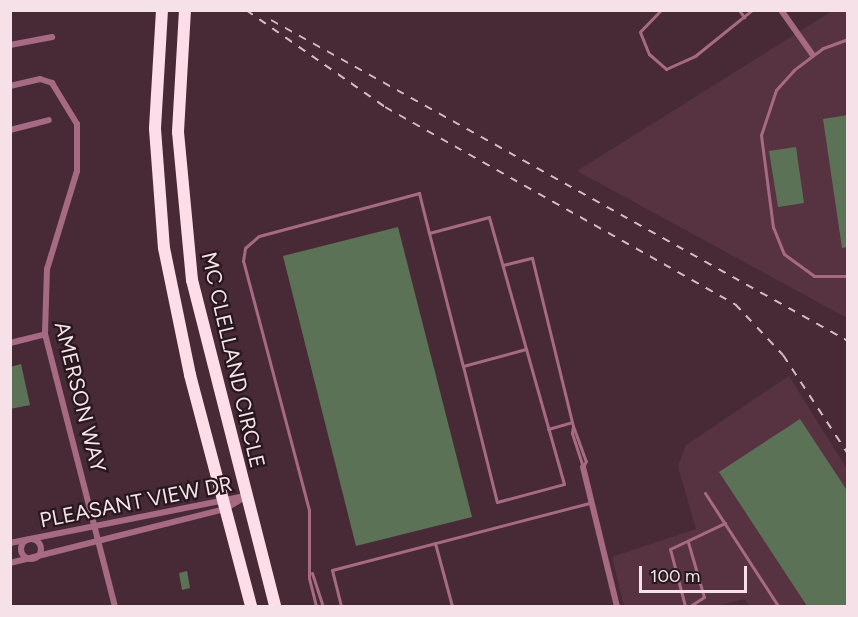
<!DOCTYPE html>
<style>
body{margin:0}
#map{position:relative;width:858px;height:617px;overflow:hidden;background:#482a37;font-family:Figtree,sans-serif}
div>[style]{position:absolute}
.built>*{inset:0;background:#573241}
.building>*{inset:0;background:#5c7257}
.lane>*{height:3px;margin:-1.5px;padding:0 1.5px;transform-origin:1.5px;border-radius:1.5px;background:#a66a83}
.street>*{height:6px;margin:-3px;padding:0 3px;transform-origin:3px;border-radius:3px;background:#a66a83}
.street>.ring{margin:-3px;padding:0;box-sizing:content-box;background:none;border:6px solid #a66a83;border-radius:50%}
.highway>*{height:12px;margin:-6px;padding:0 6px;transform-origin:6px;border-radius:6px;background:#fcdde8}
.rail>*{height:2px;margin-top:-1px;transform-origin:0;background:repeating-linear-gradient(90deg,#d2bbc4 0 8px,transparent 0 16px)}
span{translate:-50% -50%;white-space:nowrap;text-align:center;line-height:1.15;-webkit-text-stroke:4.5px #26181d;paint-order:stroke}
.street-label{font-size:21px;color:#f6e1e9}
.frame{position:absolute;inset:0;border:12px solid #f6e1e9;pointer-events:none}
.scale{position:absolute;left:639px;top:566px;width:108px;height:27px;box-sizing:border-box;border:3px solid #f6e1e9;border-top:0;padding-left:8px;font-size:18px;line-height:21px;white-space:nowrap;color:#f6e1e9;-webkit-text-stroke:4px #26181d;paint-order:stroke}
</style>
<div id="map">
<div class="built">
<i style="clip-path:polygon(832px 11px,847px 11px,847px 318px,577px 171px)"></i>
<i style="clip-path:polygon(789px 376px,847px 469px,847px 606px,749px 606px,745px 599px,716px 606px,624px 606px,612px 557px,696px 529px,678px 466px,686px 445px)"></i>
</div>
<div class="building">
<i style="clip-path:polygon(848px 115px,848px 247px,842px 248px,823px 119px)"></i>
<i style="clip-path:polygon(796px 147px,804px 203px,778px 207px,769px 151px)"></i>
<i style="clip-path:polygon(398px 227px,472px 517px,356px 546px,283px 256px)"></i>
<i style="clip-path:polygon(21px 364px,30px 405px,10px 409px,10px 367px)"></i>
<i style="clip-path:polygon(800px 419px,848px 492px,848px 606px,807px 606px,719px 472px)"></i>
<i style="clip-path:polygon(187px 571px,190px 588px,182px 590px,179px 573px)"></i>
</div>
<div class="lane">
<i style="left:661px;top:10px;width:30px;rotate:134deg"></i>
<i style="left:640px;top:32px;width:24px;rotate:68deg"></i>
<i style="left:649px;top:54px;width:23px;rotate:41deg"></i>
<i style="left:666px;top:69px;width:32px;rotate:-24deg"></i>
<i style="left:695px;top:56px;width:73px;rotate:-38.9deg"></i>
<i style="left:739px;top:10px;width:9px;rotate:54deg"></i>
<i style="left:848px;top:39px;width:27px;rotate:160deg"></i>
<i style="left:823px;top:48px;width:36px;rotate:143deg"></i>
<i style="left:794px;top:70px;width:27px;rotate:132deg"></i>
<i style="left:776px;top:90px;width:47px;rotate:108.4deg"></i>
<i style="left:761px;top:135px;width:93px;rotate:82.6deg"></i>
<i style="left:773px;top:227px;width:29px;rotate:68deg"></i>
<i style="left:784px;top:254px;width:37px;rotate:36deg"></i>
<i style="left:814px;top:276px;width:34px"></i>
<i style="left:503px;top:265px;width:30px;rotate:-14deg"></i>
<i style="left:532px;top:258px;width:173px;rotate:76.3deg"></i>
<i style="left:463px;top:366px;width:65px;rotate:-15.1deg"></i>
<i style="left:573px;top:426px;width:37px;rotate:70deg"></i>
<i style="left:586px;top:461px;width:7px;rotate:117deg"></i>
<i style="left:583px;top:467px;width:36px;rotate:-108deg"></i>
<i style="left:572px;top:433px;width:7px;rotate:-82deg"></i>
<i style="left:548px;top:429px;width:25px;rotate:-16deg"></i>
<i style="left:705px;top:493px;width:135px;rotate:57.1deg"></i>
<i style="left:688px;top:542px;width:57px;rotate:73.8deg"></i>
<i style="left:704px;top:597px;width:17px;rotate:147deg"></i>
<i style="left:435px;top:543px;width:65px;rotate:74.9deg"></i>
<i style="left:312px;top:573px;width:35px;rotate:72deg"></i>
<i style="left:316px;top:606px;width:29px;rotate:-104deg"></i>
<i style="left:309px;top:578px;width:68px;rotate:-90deg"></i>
<i style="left:309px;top:510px;width:258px;rotate:-104.8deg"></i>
<i style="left:243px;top:261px;width:13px;rotate:-81deg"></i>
<i style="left:245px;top:248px;width:18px;rotate:-41deg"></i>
<i style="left:259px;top:236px;width:166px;rotate:-15deg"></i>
<i style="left:419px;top:193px;width:41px;rotate:76deg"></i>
<i style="left:429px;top:233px;width:137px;rotate:75.7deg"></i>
<i style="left:463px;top:366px;width:140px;rotate:76deg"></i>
<i style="left:497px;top:502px;width:69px;rotate:-15deg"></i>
<i style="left:564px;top:484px;width:277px;rotate:-105.7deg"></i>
<i style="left:489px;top:217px;width:62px;rotate:165.1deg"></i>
<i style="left:341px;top:606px;width:37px;rotate:-104deg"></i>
<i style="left:332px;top:570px;width:267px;rotate:-14.6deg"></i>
<i style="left:685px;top:606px;width:59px;rotate:-104.7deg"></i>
<i style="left:670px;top:549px;width:61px;rotate:-25.3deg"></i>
</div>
<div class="street">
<i style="left:781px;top:10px;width:54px;rotate:54.8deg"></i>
<i style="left:10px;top:45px;width:43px;rotate:-10.8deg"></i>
<i style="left:10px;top:86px;width:31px;rotate:-13deg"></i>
<i style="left:40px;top:79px;width:13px;rotate:18deg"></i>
<i style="left:52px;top:83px;width:48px;rotate:58.6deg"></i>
<i style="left:77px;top:124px;width:47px;rotate:90deg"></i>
<i style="left:77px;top:171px;width:102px;rotate:107deg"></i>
<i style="left:47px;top:269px;width:65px;rotate:91.8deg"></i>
<i style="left:45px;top:334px;width:281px;rotate:75.6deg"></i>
<i style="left:10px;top:130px;width:40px;rotate:-14.4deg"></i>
<i style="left:10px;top:343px;width:36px;rotate:-14deg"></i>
<i style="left:583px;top:467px;width:143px;rotate:76.3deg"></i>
<i class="ring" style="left:21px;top:539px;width:14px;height:14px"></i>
<i style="left:10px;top:543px;width:236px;rotate:-11.3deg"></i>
<i style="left:10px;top:563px;width:222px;rotate:-14.1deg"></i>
<i style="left:225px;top:509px;width:23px;rotate:-31deg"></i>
</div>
<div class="highway">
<i style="left:162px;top:10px;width:119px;rotate:93.4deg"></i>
<i style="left:155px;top:129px;width:119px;rotate:85.7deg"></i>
<i style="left:164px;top:248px;width:130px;rotate:78.4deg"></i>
<i style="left:190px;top:375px;width:239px;rotate:75.2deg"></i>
<i style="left:185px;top:10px;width:122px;rotate:93.3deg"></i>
<i style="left:178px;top:132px;width:149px;rotate:84.6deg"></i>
<i style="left:192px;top:280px;width:336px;rotate:75.7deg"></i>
</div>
<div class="rail">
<i style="left:246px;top:10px;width:169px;rotate:34.9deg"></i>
<i style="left:385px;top:107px;width:402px;rotate:29.4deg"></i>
<i style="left:735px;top:304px;width:70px;rotate:46.7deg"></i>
<i style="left:783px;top:355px;width:118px;rotate:56.7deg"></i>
<i style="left:271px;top:20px;width:660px;rotate:29.09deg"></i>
</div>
<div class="street-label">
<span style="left:233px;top:360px;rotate:77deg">MC CLELLAND CIRCLE</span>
<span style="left:80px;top:397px;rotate:76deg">AMERSON WAY</span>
<span style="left:136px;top:502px;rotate:-11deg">PLEASANT VIEW DR</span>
</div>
<div class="frame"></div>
<div class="scale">100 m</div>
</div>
